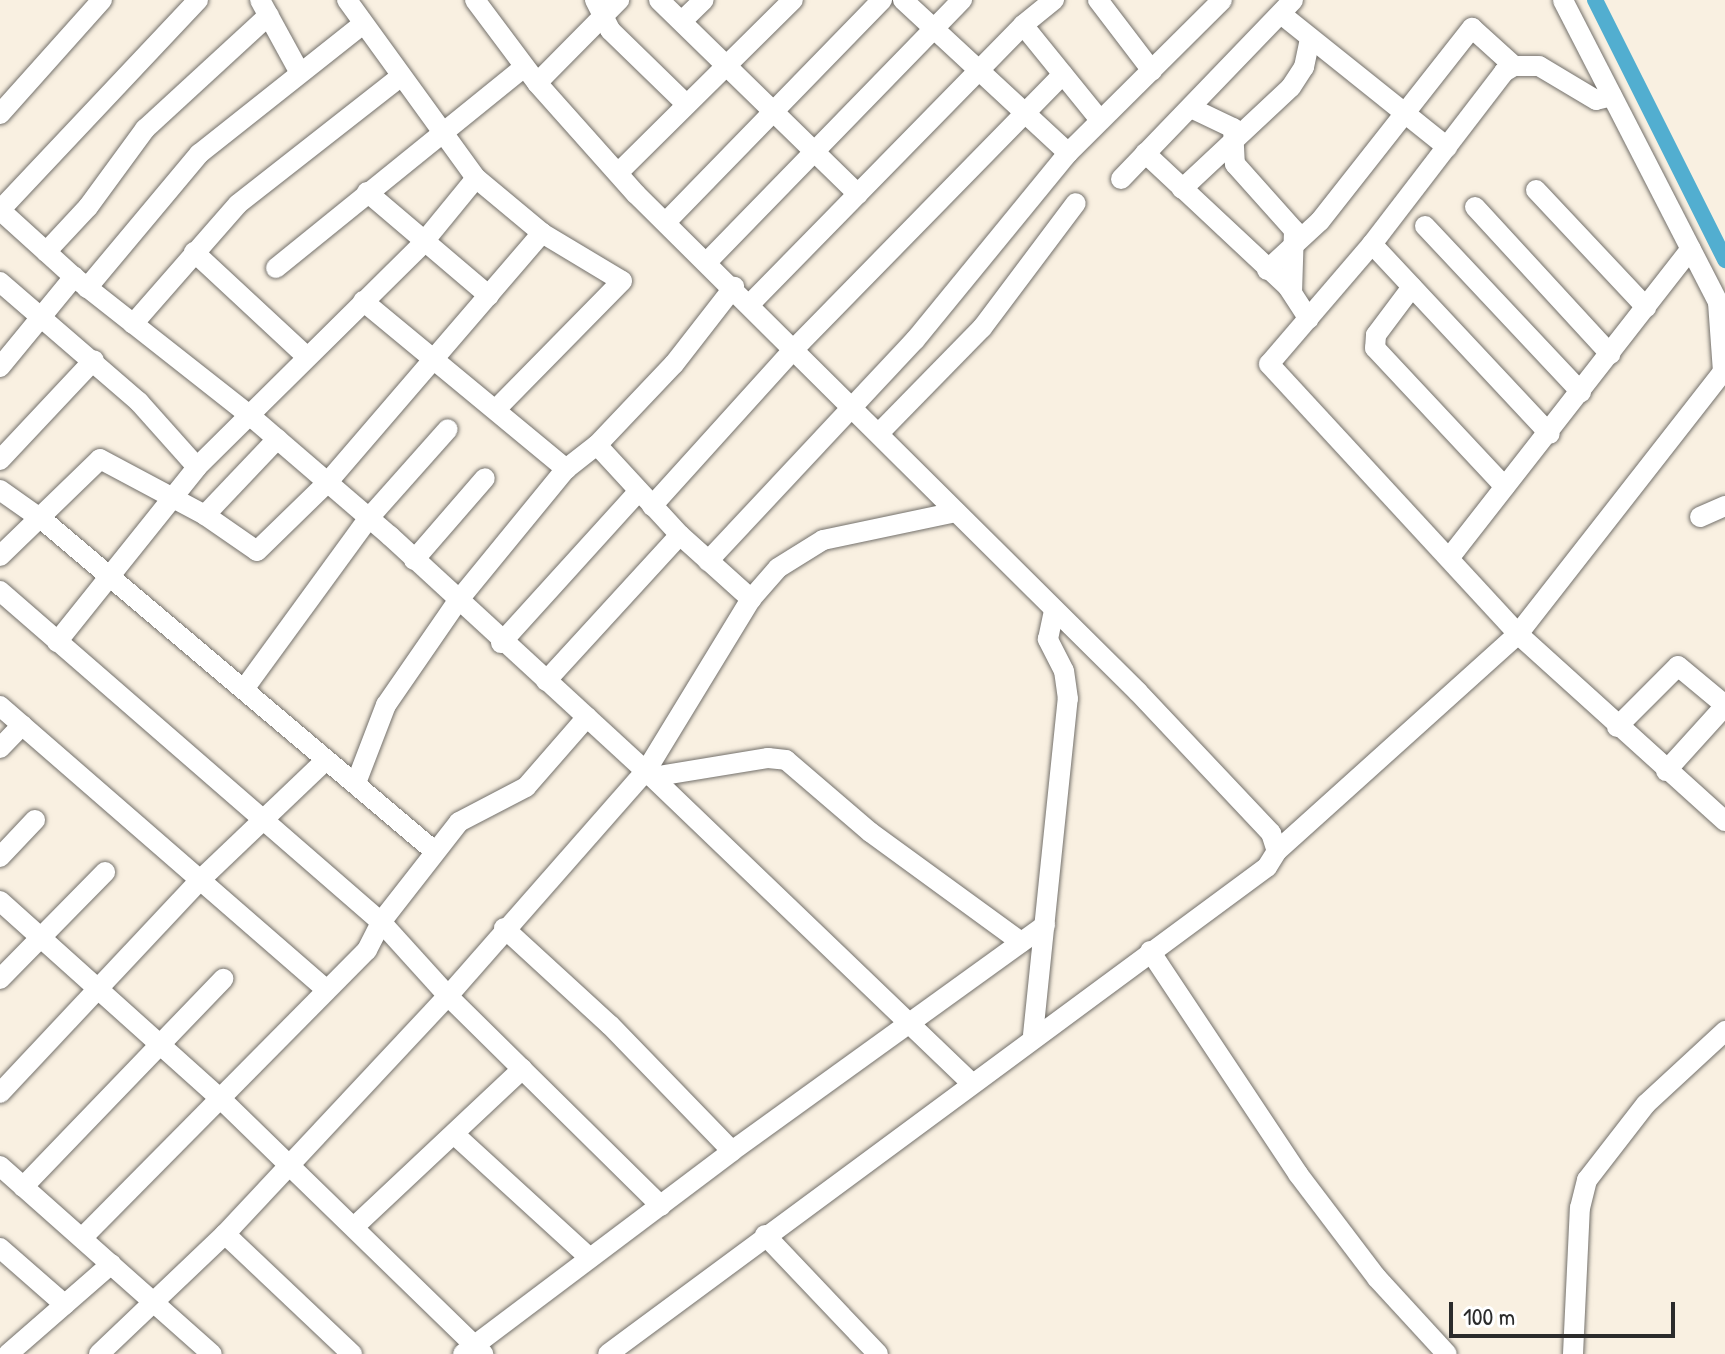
<!DOCTYPE html>
<style>
body{margin:0}
#map{position:relative;width:1725px;height:1354px;overflow:hidden;background:#f9f0e1;font-family:"Patrick Hand",sans-serif}
div>[style]{position:absolute}
.canal>*{height:16px;margin:-8px;padding:0 8px;transform-origin:8px;border-radius:8px;background:#52aed0}
.roads{filter:drop-shadow(0 0 2px #73706b) drop-shadow(0 0 2px #73706b)}
.minor>*{height:20px;margin:-10px;padding:0 10px;transform-origin:10px;border-radius:10px;background:#fff}
span{translate:-50% -50%;white-space:nowrap;text-align:center;line-height:1.15;-webkit-text-stroke:7px #fff;paint-order:stroke}
.scale{position:absolute;left:1449px;top:1302px;width:226px;height:36px;box-sizing:border-box;border:4px solid #2b2b2b;border-top:0;padding-left:10px;font-size:24px;line-height:28px;white-space:nowrap;color:#2b2b2b;-webkit-text-stroke:6px #fff;paint-order:stroke}
</style>
<div id="map">
<div class="canal">
<i style="left:1595px;top:0;width:291px;rotate:63.4deg"></i>
</div>
<div class="roads">
<div class="minor">
<i style="left:198px;top:0;width:289px;rotate:133.3deg"></i>
<i style="left:0;top:210px;width:100px;rotate:42.2deg"></i>
<i style="left:74px;top:277px;width:220px;rotate:38.2deg"></i>
<i style="left:247px;top:413px;width:189px;rotate:40.7deg"></i>
<i style="left:390px;top:536px;width:348px;rotate:42.6deg"></i>
<i style="left:646px;top:771px;width:449px;rotate:43.8deg"></i>
<i style="left:260px;top:0;width:83px;rotate:61.3deg"></i>
<i style="left:347px;top:0;width:220px;rotate:54.1deg"></i>
<i style="left:476px;top:178px;width:86px;rotate:39.8deg"></i>
<i style="left:542px;top:233px;width:93px;rotate:31deg"></i>
<i style="left:622px;top:281px;width:178px;rotate:134.5deg"></i>
<i style="left:475px;top:0;width:104px;rotate:53.2deg"></i>
<i style="left:537px;top:83px;width:149px;rotate:48.3deg"></i>
<i style="left:636px;top:194px;width:707px;rotate:44.77deg"></i>
<i style="left:1138px;top:692px;width:194px;rotate:46.7deg"></i>
<i style="left:1271px;top:833px;width:19px;rotate:72deg"></i>
<i style="left:1277px;top:851px;width:19px;rotate:122deg"></i>
<i style="left:1267px;top:867px;width:819px;rotate:143.54deg"></i>
<i style="left:595px;top:0;width:34px;rotate:63deg"></i>
<i style="left:610px;top:30px;width:107px;rotate:44.2deg"></i>
<i style="left:659px;top:0;width:278px;rotate:44.3deg"></i>
<i style="left:903px;top:0;width:225px;rotate:42.8deg"></i>
<i style="left:1098px;top:0;width:89px;rotate:52.7deg"></i>
<i style="left:1281px;top:14px;width:213px;rotate:38.7deg"></i>
<i style="left:682px;top:21px;width:30px;rotate:-44deg"></i>
<i style="left:1023px;top:25px;width:122px;rotate:51deg"></i>
<i style="left:537px;top:83px;width:117px;rotate:-45.3deg"></i>
<i style="left:1612px;top:96px;width:16px;rotate:166deg"></i>
<i style="left:1596px;top:100px;width:66px;rotate:-149.2deg"></i>
<i style="left:1539px;top:66px;width:25px;rotate:180deg"></i>
<i style="left:1514px;top:66px;width:12px;rotate:149deg"></i>
<i style="left:1504px;top:72px;width:217px;rotate:127.5deg"></i>
<i style="left:1372px;top:244px;width:158px;rotate:130.6deg"></i>
<i style="left:1269px;top:364px;width:367px;rotate:47.3deg"></i>
<i style="left:1518px;top:634px;width:279px;rotate:42.1deg"></i>
<i style="left:1191px;top:108px;width:47px;rotate:25.5deg"></i>
<i style="left:1233px;top:128px;width:36px;rotate:87deg"></i>
<i style="left:1235px;top:164px;width:89px;rotate:48.2deg"></i>
<i style="left:1294px;top:230px;width:62px;rotate:91.8deg"></i>
<i style="left:0;top:114px;width:153px;rotate:-48.2deg"></i>
<i style="left:1145px;top:153px;width:196px;rotate:43.1deg"></i>
<i style="left:1288px;top:287px;width:38px;rotate:57deg"></i>
<i style="left:618px;top:173px;width:246px;rotate:-44.7deg"></i>
<i style="left:1121px;top:179px;width:248px;rotate:-46.1deg"></i>
<i style="left:1182px;top:189px;width:149px;rotate:-43.1deg"></i>
<i style="left:1291px;top:87px;width:24px;rotate:-57deg"></i>
<i style="left:1304px;top:67px;width:29px;rotate:-78deg"></i>
<i style="left:1536px;top:190px;width:161px;rotate:46.8deg"></i>
<i style="left:367px;top:192px;width:160px;rotate:40.4deg"></i>
<i style="left:1475px;top:207px;width:200px;rotate:47.4deg"></i>
<i style="left:666px;top:222px;width:310px;rotate:-45.8deg"></i>
<i style="left:1425px;top:226px;width:228px;rotate:46.8deg"></i>
<i style="left:1372px;top:244px;width:260px;rotate:46.9deg"></i>
<i style="left:46px;top:252px;width:62px;rotate:-47deg"></i>
<i style="left:88px;top:207px;width:97px;rotate:-53.8deg"></i>
<i style="left:145px;top:129px;width:168px;rotate:-42.6deg"></i>
<i style="left:194px;top:252px;width:153px;rotate:42.9deg"></i>
<i style="left:707px;top:262px;width:366px;rotate:-45.8deg"></i>
<i style="left:276px;top:268px;width:319px;rotate:-39deg"></i>
<i style="left:1267px;top:270px;width:72px;rotate:-42.8deg"></i>
<i style="left:1320px;top:221px;width:246px;rotate:-51.8deg"></i>
<i style="left:1472px;top:28px;width:57px;rotate:42.1deg"></i>
<i style="left:0;top:282px;width:184px;rotate:40.8deg"></i>
<i style="left:139px;top:402px;width:87px;rotate:48.3deg"></i>
<i style="left:1412px;top:287px;width:60px;rotate:126.9deg"></i>
<i style="left:1376px;top:335px;width:13px;rotate:94deg"></i>
<i style="left:1375px;top:348px;width:190px;rotate:46.9deg"></i>
<i style="left:87px;top:288px;width:175px;rotate:-50.1deg"></i>
<i style="left:199px;top:154px;width:209px;rotate:-38.4deg"></i>
<i style="left:363px;top:301px;width:264px;rotate:39.6deg"></i>
<i style="left:749px;top:305px;width:392px;rotate:-45.6deg"></i>
<i style="left:1023px;top:25px;width:40px;rotate:-39deg"></i>
<i style="left:133px;top:324px;width:159px;rotate:-48.8deg"></i>
<i style="left:238px;top:204px;width:207px;rotate:-38.1deg"></i>
<i style="left:0;top:367px;width:117px;rotate:-50.6deg"></i>
<i style="left:880px;top:432px;width:146px;rotate:-45.6deg"></i>
<i style="left:982px;top:328px;width:156px;rotate:-53.1deg"></i>
<i style="left:597px;top:445px;width:122px;rotate:47.3deg"></i>
<i style="left:680px;top:535px;width:96px;rotate:42deg"></i>
<i style="left:0;top:460px;width:137px;rotate:-46.8deg"></i>
<i style="left:0;top:490px;width:54px;rotate:35.2deg"></i>
<i style="left:44px;top:521px;width:509px;rotate:40.22deg"></i>
<i style="left:652px;top:506px;width:213px;rotate:-47.9deg"></i>
<i style="left:795px;top:348px;width:383px;rotate:-45.6deg"></i>
<i style="left:205px;top:515px;width:105px;rotate:-46.5deg"></i>
<i style="left:1700px;top:517px;width:27px;rotate:-24deg"></i>
<i style="left:0;top:556px;width:139px;rotate:-44.1deg"></i>
<i style="left:100px;top:459px;width:119px;rotate:28.1deg"></i>
<i style="left:205px;top:515px;width:63px;rotate:34.7deg"></i>
<i style="left:257px;top:551px;width:98px;rotate:-44.2deg"></i>
<i style="left:327px;top:483px;width:330px;rotate:-49.3deg"></i>
<i style="left:1450px;top:557px;width:391px;rotate:-52deg"></i>
<i style="left:414px;top:560px;width:108px;rotate:-49.1deg"></i>
<i style="left:708px;top:561px;width:303px;rotate:-46.9deg"></i>
<i style="left:915px;top:340px;width:242px;rotate:-50.7deg"></i>
<i style="left:1068px;top:153px;width:217px;rotate:-44.8deg"></i>
<i style="left:0;top:591px;width:505px;rotate:40.98deg"></i>
<i style="left:381px;top:922px;width:100px;rotate:47.8deg"></i>
<i style="left:448px;top:996px;width:299px;rotate:44.6deg"></i>
<i style="left:57px;top:642px;width:224px;rotate:-51.3deg"></i>
<i style="left:197px;top:467px;width:317px;rotate:-44.7deg"></i>
<i style="left:422px;top:244px;width:85px;rotate:-50.7deg"></i>
<i style="left:501px;top:643px;width:205px;rotate:-47.8deg"></i>
<i style="left:546px;top:681px;width:198px;rotate:-47.5deg"></i>
<i style="left:244px;top:689px;width:210px;rotate:-53.9deg"></i>
<i style="left:368px;top:519px;width:120px;rotate:-48.4deg"></i>
<i style="left:0;top:706px;width:431px;rotate:41deg"></i>
<i style="left:1617px;top:727px;width:86px;rotate:-45deg"></i>
<i style="left:1678px;top:666px;width:61px;rotate:39.7deg"></i>
<i style="left:0;top:748px;width:32px;rotate:-46deg"></i>
<i style="left:1666px;top:771px;width:88px;rotate:-47.8deg"></i>
<i style="left:652px;top:777px;width:118px;rotate:-9.3deg"></i>
<i style="left:768px;top:758px;width:18px;rotate:6deg"></i>
<i style="left:786px;top:760px;width:111px;rotate:40.6deg"></i>
<i style="left:870px;top:832px;width:187px;rotate:36.1deg"></i>
<i style="left:356px;top:783px;width:84px;rotate:-69deg"></i>
<i style="left:386px;top:705px;width:125px;rotate:-55.4deg"></i>
<i style="left:457px;top:602px;width:172px;rotate:-50.7deg"></i>
<i style="left:566px;top:469px;width:39px;rotate:-38deg"></i>
<i style="left:597px;top:445px;width:112px;rotate:-46.5deg"></i>
<i style="left:674px;top:364px;width:98px;rotate:-52.1deg"></i>
<i style="left:1277px;top:851px;width:324px;rotate:-42deg"></i>
<i style="left:1518px;top:634px;width:333px;rotate:-52deg"></i>
<i style="left:1723px;top:372px;width:70px;rotate:-94.1deg"></i>
<i style="left:1718px;top:302px;width:339px;rotate:-117.2deg"></i>
<i style="left:0;top:857px;width:51px;rotate:-46.6deg"></i>
<i style="left:0;top:901px;width:297px;rotate:41.9deg"></i>
<i style="left:221px;top:1099px;width:366px;rotate:44.2deg"></i>
<i style="left:504px;top:928px;width:144px;rotate:42.5deg"></i>
<i style="left:610px;top:1025px;width:175px;rotate:45.9deg"></i>
<i style="left:1150px;top:951px;width:268px;rotate:56.4deg"></i>
<i style="left:1298px;top:1174px;width:131px;rotate:52.8deg"></i>
<i style="left:1377px;top:1278px;width:103px;rotate:47.4deg"></i>
<i style="left:0;top:979px;width:150px;rotate:-45.5deg"></i>
<i style="left:1033px;top:1035px;width:338px;rotate:-84.1deg"></i>
<i style="left:1068px;top:699px;width:28px;rotate:-98deg"></i>
<i style="left:1064px;top:671px;width:36px;rotate:-117deg"></i>
<i style="left:1048px;top:639px;width:30px;rotate:-78deg"></i>
<i style="left:0;top:1093px;width:292px;rotate:-46.8deg"></i>
<i style="left:200px;top:880px;width:174px;rotate:-43.6deg"></i>
<i style="left:454px;top:1134px;width:184px;rotate:42.4deg"></i>
<i style="left:0;top:1166px;width:283px;rotate:41.6deg"></i>
<i style="left:23px;top:1187px;width:289px;rotate:-46.1deg"></i>
<i style="left:354px;top:1227px;width:231px;rotate:-43.2deg"></i>
<i style="left:225px;top:1234px;width:175px;rotate:43.4deg"></i>
<i style="left:765px;top:1235px;width:164px;rotate:46.5deg"></i>
<i style="left:82px;top:1238px;width:405px;rotate:-45.3deg"></i>
<i style="left:367px;top:950px;width:31px;rotate:-63deg"></i>
<i style="left:381px;top:922px;width:127px;rotate:-52deg"></i>
<i style="left:459px;top:822px;width:76px;rotate:-27.6deg"></i>
<i style="left:526px;top:787px;width:93px;rotate:-48.9deg"></i>
<i style="left:0;top:1248px;width:86px;rotate:41.2deg"></i>
<i style="left:8px;top:1354px;width:137px;rotate:-41.1deg"></i>
<i style="left:99px;top:1354px;width:174px;rotate:-43.6deg"></i>
<i style="left:225px;top:1234px;width:326px;rotate:-46.9deg"></i>
<i style="left:448px;top:996px;width:300px;rotate:-48.7deg"></i>
<i style="left:646px;top:771px;width:202px;rotate:-58.6deg"></i>
<i style="left:751px;top:599px;width:41px;rotate:-48.9deg"></i>
<i style="left:778px;top:568px;width:53px;rotate:-31.9deg"></i>
<i style="left:823px;top:540px;width:136px;rotate:-11.9deg"></i>
<i style="left:463px;top:1354px;width:337px;rotate:-37deg"></i>
<i style="left:732px;top:1151px;width:386px;rotate:-35.8deg"></i>
<i style="left:1573px;top:1354px;width:146px;rotate:-87.3deg"></i>
<i style="left:1580px;top:1208px;width:29px;rotate:-76deg"></i>
<i style="left:1587px;top:1180px;width:96px;rotate:-52.2deg"></i>
<i style="left:1646px;top:1104px;width:108px;rotate:-42.7deg"></i>
</div>
</div>
<div class="scale">100 m</div>
</div>
